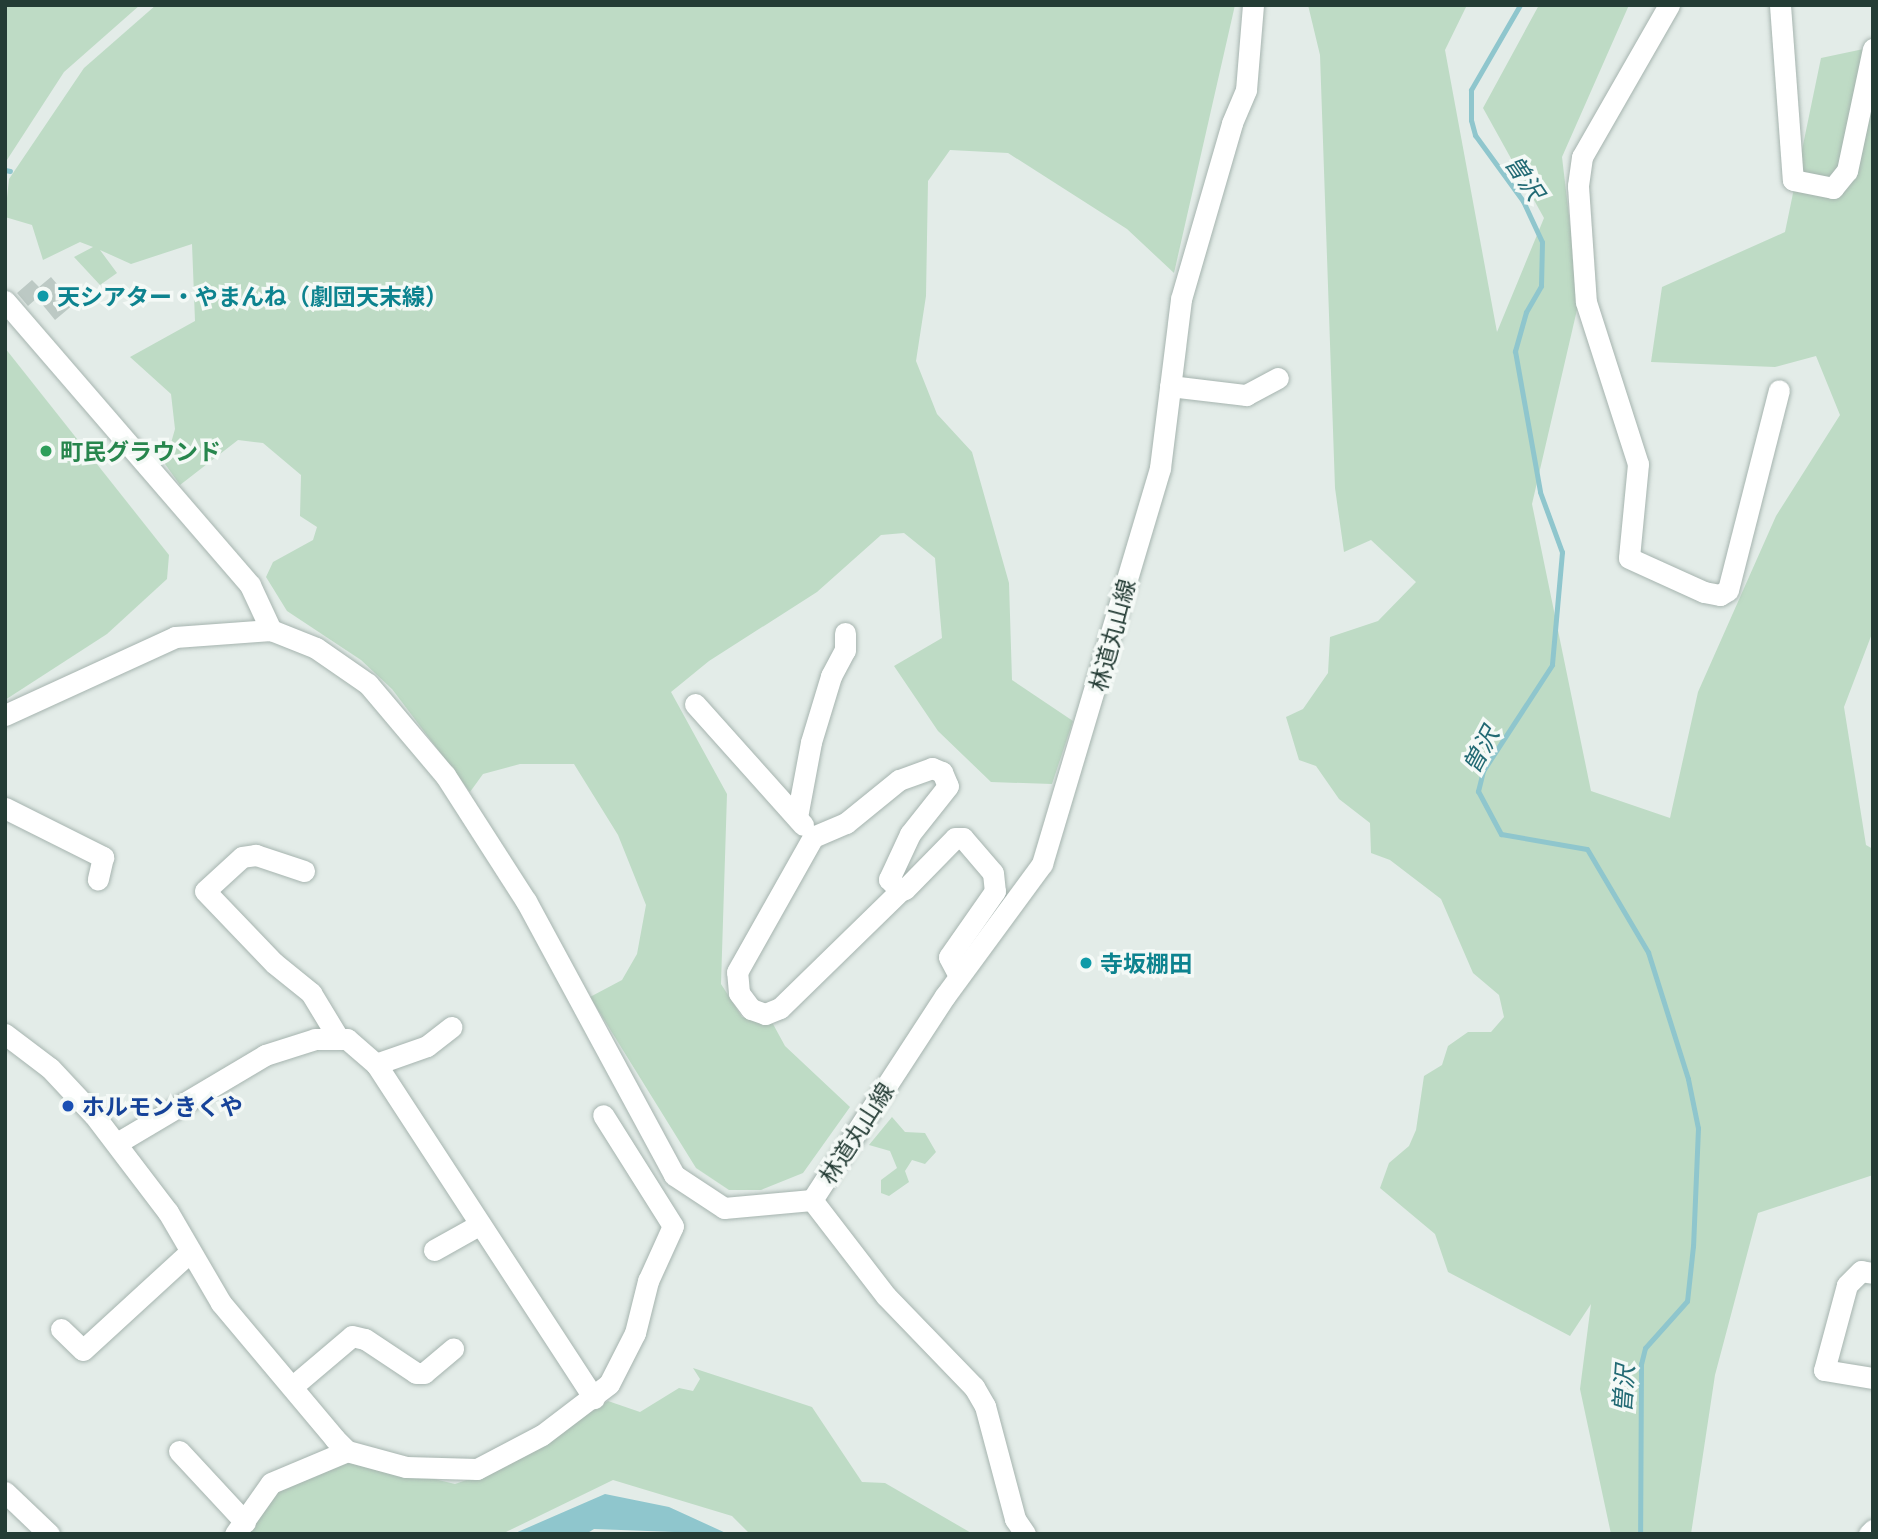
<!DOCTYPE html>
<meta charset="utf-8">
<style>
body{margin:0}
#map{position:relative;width:1878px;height:1539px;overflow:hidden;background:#e3ece8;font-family:"Exo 2","Noto Sans JP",sans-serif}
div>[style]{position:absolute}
.green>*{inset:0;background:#bedbc5}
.water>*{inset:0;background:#8fc6cd}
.stream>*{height:5px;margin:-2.5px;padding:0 2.5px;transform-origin:2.5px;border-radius:2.5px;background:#8fc6cd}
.building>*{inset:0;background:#bcc9c4}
.roads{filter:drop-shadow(0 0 2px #a6b4af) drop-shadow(0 0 2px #a6b4af)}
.street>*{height:21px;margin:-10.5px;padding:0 10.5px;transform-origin:10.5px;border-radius:10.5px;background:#fff}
.secondary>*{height:21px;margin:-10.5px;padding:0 10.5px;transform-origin:10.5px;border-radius:10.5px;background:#fff}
.dots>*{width:19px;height:19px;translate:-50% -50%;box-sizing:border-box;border:4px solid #f4f9f6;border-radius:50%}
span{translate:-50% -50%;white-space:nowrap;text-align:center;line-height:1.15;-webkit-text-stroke:7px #f4f9f6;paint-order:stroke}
.culture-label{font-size:23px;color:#0d838f;font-weight:700}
.left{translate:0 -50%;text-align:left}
.leisure-label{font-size:23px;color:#27864d;font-weight:700}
.street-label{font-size:23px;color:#243c35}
.transit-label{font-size:23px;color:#164399;font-weight:700}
.water-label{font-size:24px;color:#226a74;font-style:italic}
.frame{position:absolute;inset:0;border:7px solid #243c35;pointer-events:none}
</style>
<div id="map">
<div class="green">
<i style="clip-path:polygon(5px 5px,140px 5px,64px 72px,5px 163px)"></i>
<i style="clip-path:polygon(156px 5px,1235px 5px,1174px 273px,1127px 229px,1008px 153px,950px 150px,928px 181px,926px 296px,916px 361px,937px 414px,972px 452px,1009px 583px,1012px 680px,1073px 721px,1052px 784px,991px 782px,938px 731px,894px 666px,942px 638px,935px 558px,904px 533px,881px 535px,817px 592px,709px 661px,671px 692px,727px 794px,721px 984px,742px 1017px,773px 1024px,785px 1046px,850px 1107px,803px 1173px,761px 1190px,729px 1190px,696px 1168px,590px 997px,622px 980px,637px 954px,646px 905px,618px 835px,574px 764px,520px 764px,483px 774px,470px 792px,392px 689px,361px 660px,287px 611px,266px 577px,273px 562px,313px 540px,317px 527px,300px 516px,301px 475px,263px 443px,238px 440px,180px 485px,165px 464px,175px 429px,171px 394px,130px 357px,195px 321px,192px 244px,131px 264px,100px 250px,117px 273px,100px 285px,74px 257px,93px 247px,80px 242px,43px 260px,32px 225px,5px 217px,9px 179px,84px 68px)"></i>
<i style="clip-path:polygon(1308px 5px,1467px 5px,1445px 50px,1497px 332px,1544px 218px,1483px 108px,1539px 5px,1629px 5px,1562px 157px,1579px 301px,1532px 504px,1591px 791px,1670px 818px,1698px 692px,1776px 516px,1840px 415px,1816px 356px,1775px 367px,1651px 362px,1662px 287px,1785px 232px,1821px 58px,1873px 47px,1873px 631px,1844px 707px,1866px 845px,1873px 849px,1873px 1175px,1758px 1213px,1715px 1375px,1691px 1534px,1611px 1534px,1580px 1389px,1591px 1304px,1570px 1336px,1448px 1272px,1435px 1234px,1380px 1188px,1389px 1163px,1409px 1146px,1416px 1130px,1424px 1076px,1442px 1065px,1448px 1046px,1468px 1032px,1491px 1032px,1504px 1017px,1499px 995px,1473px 973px,1441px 899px,1390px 860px,1371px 853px,1370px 823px,1339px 799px,1316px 766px,1299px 760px,1286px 717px,1303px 709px,1328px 673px,1330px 637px,1378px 621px,1416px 582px,1371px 540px,1344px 552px,1335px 488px,1320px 55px)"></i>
<i style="clip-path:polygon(5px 348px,169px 555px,167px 579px,107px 634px,5px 700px)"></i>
<i style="clip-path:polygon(892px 1117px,905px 1132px,925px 1133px,936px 1152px,925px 1164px,912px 1160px,905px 1171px,909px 1182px,889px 1196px,881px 1193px,881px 1180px,897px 1168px,890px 1151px,869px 1145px)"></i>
<i style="clip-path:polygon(693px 1368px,812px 1407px,862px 1482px,885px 1483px,973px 1534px,750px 1534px,732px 1516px,613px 1480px,502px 1534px,242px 1534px,283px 1486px,322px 1466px,360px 1461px,455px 1484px,507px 1466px,608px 1401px,640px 1412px,679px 1388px,693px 1391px,700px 1379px)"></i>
</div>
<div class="water">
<i style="clip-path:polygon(605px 1494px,669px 1507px,728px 1534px,594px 1529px,586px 1534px,513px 1534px)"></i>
</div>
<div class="stream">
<i style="left:1520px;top:5px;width:98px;rotate:120deg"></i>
<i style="left:1471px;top:90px;width:30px;rotate:90deg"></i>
<i style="left:1471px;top:120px;width:16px;rotate:75deg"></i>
<i style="left:1475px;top:135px;width:82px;rotate:54deg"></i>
<i style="left:1523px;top:201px;width:45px;rotate:65.1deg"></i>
<i style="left:1542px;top:242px;width:44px;rotate:91.3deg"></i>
<i style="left:1541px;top:286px;width:30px;rotate:120deg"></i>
<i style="left:1526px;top:312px;width:41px;rotate:105.8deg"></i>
<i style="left:1515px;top:351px;width:143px;rotate:79.9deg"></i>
<i style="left:1540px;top:492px;width:64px;rotate:69.9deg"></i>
<i style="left:1562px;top:552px;width:113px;rotate:95.1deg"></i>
<i style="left:1552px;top:665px;width:126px;rotate:123.1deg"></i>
<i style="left:1483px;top:771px;width:21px;rotate:104deg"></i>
<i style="left:1478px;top:791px;width:49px;rotate:61.9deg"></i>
<i style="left:1501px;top:834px;width:87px;rotate:9.9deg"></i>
<i style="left:1587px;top:849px;width:120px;rotate:59.4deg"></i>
<i style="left:1648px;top:952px;width:133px;rotate:72.5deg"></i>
<i style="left:1688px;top:1079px;width:50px;rotate:78.5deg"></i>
<i style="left:1698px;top:1128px;width:118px;rotate:92.4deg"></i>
<i style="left:1693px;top:1246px;width:55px;rotate:96.2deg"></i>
<i style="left:1687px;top:1301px;width:63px;rotate:131.8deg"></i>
<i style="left:1645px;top:1348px;width:16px;rotate:104deg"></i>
<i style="left:1641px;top:1364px;width:170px;rotate:90.3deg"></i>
<i style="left:5px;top:170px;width:5px;rotate:11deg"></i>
</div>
<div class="building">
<i style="clip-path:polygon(51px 277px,74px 304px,55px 320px,37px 298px,28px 306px,17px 293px,32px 280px,39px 287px)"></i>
</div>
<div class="roads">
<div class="street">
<i style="left:1669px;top:5px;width:175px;rotate:119.8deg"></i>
<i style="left:1582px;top:157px;width:29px;rotate:98deg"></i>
<i style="left:1578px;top:186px;width:116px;rotate:86.1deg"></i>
<i style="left:1586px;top:302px;width:170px;rotate:72.2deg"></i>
<i style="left:1638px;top:464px;width:94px;rotate:95.5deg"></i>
<i style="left:1629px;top:558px;width:82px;rotate:24.4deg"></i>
<i style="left:1704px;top:592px;width:16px;rotate:11deg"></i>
<i style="left:1720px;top:595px;width:9px;rotate:-32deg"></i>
<i style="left:1728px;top:590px;width:206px;rotate:-75.7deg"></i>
<i style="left:1780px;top:5px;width:175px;rotate:85.8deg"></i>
<i style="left:1793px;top:180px;width:41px;rotate:11.3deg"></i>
<i style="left:1833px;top:188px;width:22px;rotate:-51deg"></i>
<i style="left:1847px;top:171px;width:125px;rotate:-78deg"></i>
<i style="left:5px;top:301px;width:375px;rotate:49.2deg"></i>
<i style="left:250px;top:585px;width:50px;rotate:65deg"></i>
<i style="left:1170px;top:386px;width:77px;rotate:6.8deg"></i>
<i style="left:1246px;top:395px;width:36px;rotate:-28deg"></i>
<i style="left:695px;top:704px;width:162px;rotate:48.2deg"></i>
<i style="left:5px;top:715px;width:187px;rotate:-24.6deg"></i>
<i style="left:175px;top:637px;width:96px;rotate:-4.2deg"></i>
<i style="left:271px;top:630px;width:48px;rotate:21.8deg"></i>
<i style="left:316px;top:648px;width:63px;rotate:34.7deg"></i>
<i style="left:368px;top:684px;width:119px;rotate:49.8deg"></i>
<i style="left:445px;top:775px;width:150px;rotate:57.3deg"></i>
<i style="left:526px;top:901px;width:311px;rotate:61.6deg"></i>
<i style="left:674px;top:1175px;width:60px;rotate:33.4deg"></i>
<i style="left:724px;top:1208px;width:88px;rotate:-5.2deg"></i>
<i style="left:5px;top:808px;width:110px;rotate:26.6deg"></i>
<i style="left:103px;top:857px;width:23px;rotate:103deg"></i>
<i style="left:797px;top:817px;width:76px;rotate:-79.4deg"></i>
<i style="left:811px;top:742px;width:69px;rotate:-73.1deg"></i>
<i style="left:831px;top:676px;width:30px;rotate:-62deg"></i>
<i style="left:845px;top:650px;width:17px;rotate:-90deg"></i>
<i style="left:304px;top:871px;width:51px;rotate:-161.6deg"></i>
<i style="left:256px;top:855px;width:14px;rotate:172deg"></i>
<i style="left:242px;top:857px;width:50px;rotate:137.4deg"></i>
<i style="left:205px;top:891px;width:100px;rotate:46.2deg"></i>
<i style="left:274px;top:963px;width:48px;rotate:39deg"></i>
<i style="left:311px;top:993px;width:50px;rotate:58.8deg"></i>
<i style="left:900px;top:891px;width:168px;rotate:135.7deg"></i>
<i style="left:780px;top:1008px;width:16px;rotate:158deg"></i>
<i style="left:765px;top:1014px;width:15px;rotate:-160deg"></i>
<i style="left:751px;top:1009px;width:20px;rotate:-127deg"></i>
<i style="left:739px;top:993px;width:21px;rotate:-95deg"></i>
<i style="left:737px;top:972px;width:155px;rotate:-60.6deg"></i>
<i style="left:813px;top:837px;width:36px;rotate:-23deg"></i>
<i style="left:846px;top:823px;width:68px;rotate:-39.1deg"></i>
<i style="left:899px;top:780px;width:35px;rotate:-20deg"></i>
<i style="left:932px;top:768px;width:11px;rotate:22deg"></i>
<i style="left:942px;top:772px;width:15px;rotate:67deg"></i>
<i style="left:948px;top:786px;width:61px;rotate:128.4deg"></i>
<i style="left:910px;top:834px;width:50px;rotate:115deg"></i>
<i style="left:889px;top:879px;width:16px;rotate:47deg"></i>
<i style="left:900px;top:891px;width:5px;rotate:-22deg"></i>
<i style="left:905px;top:889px;width:71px;rotate:-45.6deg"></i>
<i style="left:955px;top:838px;width:8px"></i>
<i style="left:963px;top:838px;width:46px;rotate:49.4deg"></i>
<i style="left:993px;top:873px;width:18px;rotate:84deg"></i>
<i style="left:995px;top:891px;width:80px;rotate:124.9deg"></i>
<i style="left:949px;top:957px;width:21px;rotate:62deg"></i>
<i style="left:5px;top:1034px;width:56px;rotate:37.1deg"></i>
<i style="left:50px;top:1068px;width:64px;rotate:46.9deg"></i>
<i style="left:94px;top:1115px;width:122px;rotate:52.7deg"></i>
<i style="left:168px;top:1212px;width:105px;rotate:59.8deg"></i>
<i style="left:221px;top:1303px;width:177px;rotate:50deg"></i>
<i style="left:335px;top:1439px;width:17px;rotate:45deg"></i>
<i style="left:347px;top:1451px;width:61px;rotate:15.2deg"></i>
<i style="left:406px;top:1467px;width:71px;rotate:1.6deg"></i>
<i style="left:477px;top:1469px;width:73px;rotate:-27.6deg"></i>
<i style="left:542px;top:1435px;width:84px;rotate:-37.3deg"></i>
<i style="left:609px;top:1384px;width:57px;rotate:-63deg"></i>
<i style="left:635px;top:1333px;width:54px;rotate:-76deg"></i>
<i style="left:648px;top:1281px;width:60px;rotate:-65.6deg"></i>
<i style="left:673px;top:1226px;width:131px;rotate:-122.2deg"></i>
<i style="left:376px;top:1064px;width:54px;rotate:-19.4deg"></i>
<i style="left:427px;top:1046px;width:31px;rotate:-38deg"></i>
<i style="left:117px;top:1143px;width:172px;rotate:-30.7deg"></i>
<i style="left:265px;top:1055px;width:52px;rotate:-17.7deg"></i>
<i style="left:315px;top:1039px;width:32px"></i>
<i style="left:347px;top:1039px;width:38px;rotate:41deg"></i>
<i style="left:376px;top:1064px;width:399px;rotate:56.9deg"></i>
<i style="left:812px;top:1200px;width:244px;rotate:-56.9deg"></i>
<i style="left:945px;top:996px;width:164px;rotate:-53.7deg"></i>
<i style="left:1042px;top:864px;width:413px;rotate:-73.4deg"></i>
<i style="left:1160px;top:468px;width:170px;rotate:-82.9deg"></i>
<i style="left:1181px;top:299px;width:183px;rotate:-73.8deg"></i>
<i style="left:1232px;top:123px;width:36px;rotate:-67deg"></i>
<i style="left:1246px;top:90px;width:85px;rotate:-85.3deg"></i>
<i style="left:812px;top:1200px;width:121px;rotate:52.4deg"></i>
<i style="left:886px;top:1296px;width:127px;rotate:46deg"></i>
<i style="left:974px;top:1387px;width:22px;rotate:60deg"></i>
<i style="left:985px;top:1406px;width:117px;rotate:75.1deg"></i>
<i style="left:1015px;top:1519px;width:18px;rotate:56deg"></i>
<i style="left:434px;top:1250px;width:51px;rotate:-29.1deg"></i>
<i style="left:1873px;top:1273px;width:12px;rotate:-171deg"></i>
<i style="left:1861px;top:1271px;width:20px;rotate:135deg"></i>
<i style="left:1847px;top:1285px;width:88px;rotate:105.1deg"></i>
<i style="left:1824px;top:1370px;width:50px;rotate:9.3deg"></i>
<i style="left:61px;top:1329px;width:30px;rotate:44deg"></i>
<i style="left:83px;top:1350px;width:145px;rotate:-42.5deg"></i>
<i style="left:293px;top:1386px;width:77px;rotate:-40.3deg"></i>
<i style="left:352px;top:1336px;width:13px;rotate:13deg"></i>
<i style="left:365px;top:1339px;width:61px;rotate:33.7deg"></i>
<i style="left:416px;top:1373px;width:8px"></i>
<i style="left:424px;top:1373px;width:38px;rotate:-40deg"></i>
<i style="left:179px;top:1451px;width:97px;rotate:47.1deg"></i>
<i style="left:235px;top:1534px;width:62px;rotate:-54.8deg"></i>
<i style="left:271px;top:1483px;width:82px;rotate:-22.8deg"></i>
<i style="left:1869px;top:1534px;width:6px;rotate:-45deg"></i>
</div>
<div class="secondary">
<i style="left:5px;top:1492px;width:61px;rotate:43.7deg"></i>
</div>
</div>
<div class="dots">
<i style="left:43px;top:296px;background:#0f9aa8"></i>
<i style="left:46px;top:451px;background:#2e9e5b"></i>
<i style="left:1086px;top:963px;background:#0f9aa8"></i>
<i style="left:68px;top:1106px;background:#1a4fb4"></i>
</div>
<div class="culture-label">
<span class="left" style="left:57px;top:296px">天シアター・やまんね（劇団天末線）</span>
<span class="left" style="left:1100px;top:963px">寺坂棚田</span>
</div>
<div class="leisure-label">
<span class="left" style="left:60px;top:451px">町民グラウンド</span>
</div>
<div class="street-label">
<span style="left:1112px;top:635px;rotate:-75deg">林道丸山線</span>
<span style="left:856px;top:1133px;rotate:-57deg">林道丸山線</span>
</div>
<div class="transit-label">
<span class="left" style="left:82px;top:1106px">ホルモンきくや</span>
</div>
<div class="water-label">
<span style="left:1525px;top:177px;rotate:56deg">曽沢</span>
<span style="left:1480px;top:750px;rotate:-62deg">曽沢</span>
<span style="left:1623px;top:1389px;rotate:-86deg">曽沢</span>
</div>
<div class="frame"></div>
</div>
